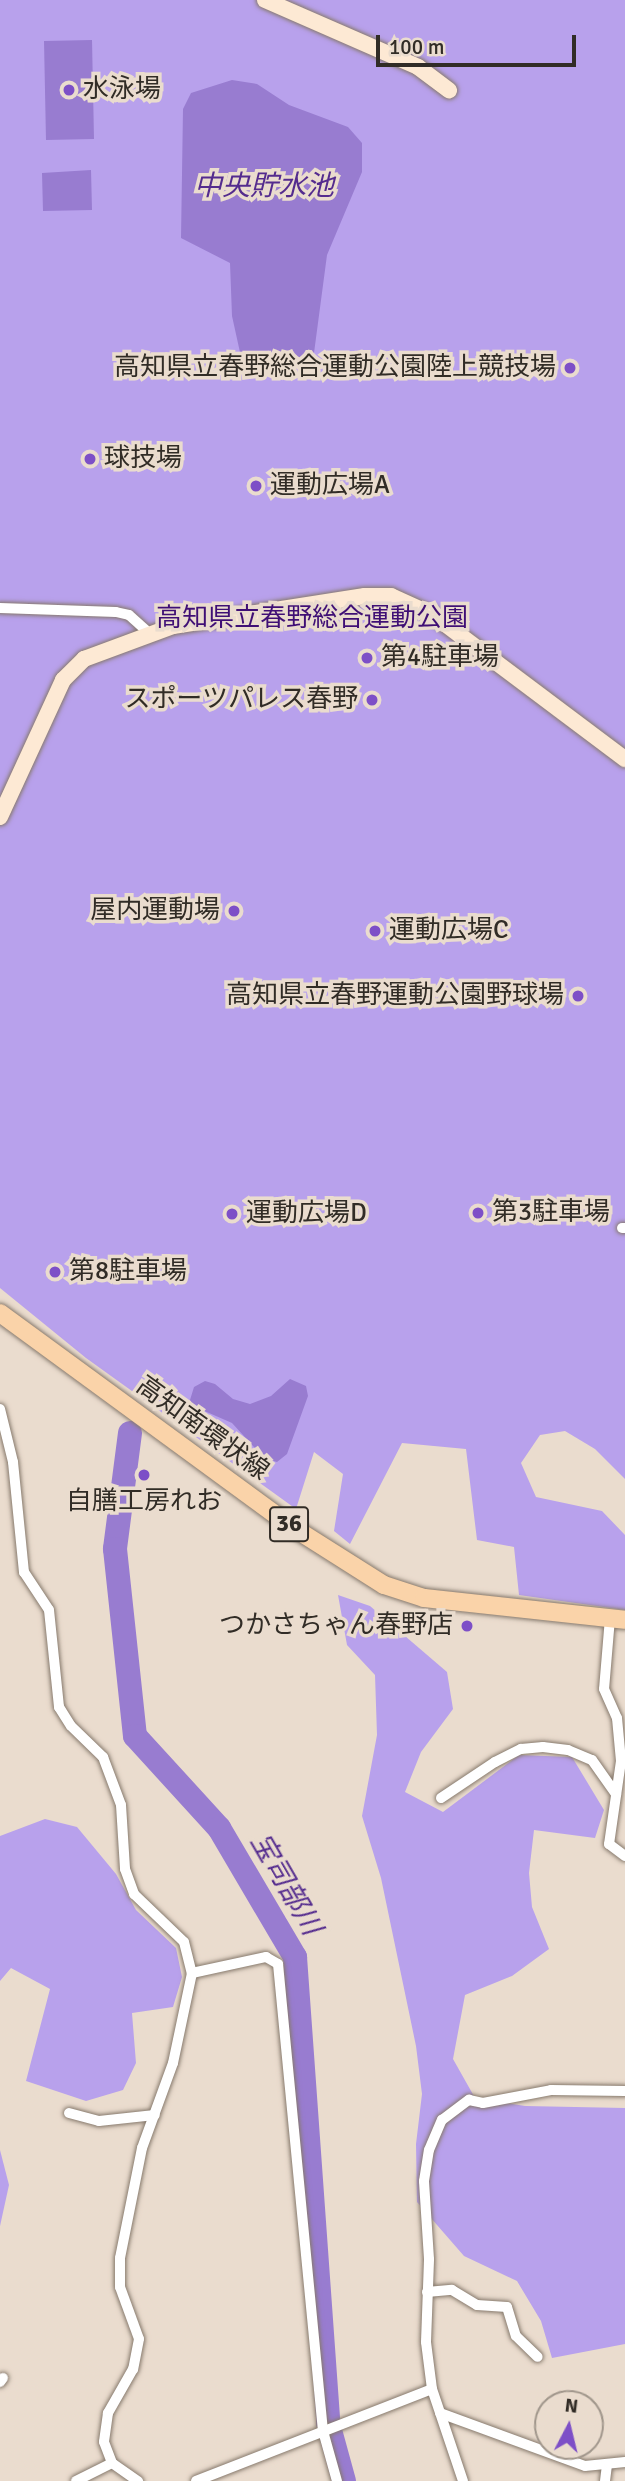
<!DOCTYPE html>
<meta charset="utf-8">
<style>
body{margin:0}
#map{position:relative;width:625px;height:2481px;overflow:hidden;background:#eadcce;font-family:Signika,"Noto Sans JP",sans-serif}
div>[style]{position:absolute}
.green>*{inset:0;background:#b8a1ec}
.water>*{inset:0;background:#987cd0}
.river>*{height:24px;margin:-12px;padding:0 12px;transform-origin:12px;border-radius:12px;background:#987cd0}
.roads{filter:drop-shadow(0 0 2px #877a6d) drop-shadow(0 0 2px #877a6d)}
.street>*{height:10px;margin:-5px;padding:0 5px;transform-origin:5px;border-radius:5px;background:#fff}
.secondary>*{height:16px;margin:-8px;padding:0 8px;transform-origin:8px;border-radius:8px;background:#fde9d4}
.primary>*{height:18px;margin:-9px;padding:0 9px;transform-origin:9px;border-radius:9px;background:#fad3a9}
.dots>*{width:19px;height:19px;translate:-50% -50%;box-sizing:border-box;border:4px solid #eadcce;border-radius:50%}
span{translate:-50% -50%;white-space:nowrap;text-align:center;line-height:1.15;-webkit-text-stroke:7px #eadcce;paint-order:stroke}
.shield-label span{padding:2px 5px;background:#eadcce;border:2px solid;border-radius:5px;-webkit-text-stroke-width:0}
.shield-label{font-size:24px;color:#312c26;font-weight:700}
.poi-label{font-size:26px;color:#312c26}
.left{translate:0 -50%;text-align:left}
.right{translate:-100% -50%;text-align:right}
.park-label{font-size:26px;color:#3f0f75}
.street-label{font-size:26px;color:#312c26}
.water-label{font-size:28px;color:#542b8e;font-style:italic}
.north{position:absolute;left:534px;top:2390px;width:70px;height:70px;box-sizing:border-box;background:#eadcce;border:2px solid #a0968b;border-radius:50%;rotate:7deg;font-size:19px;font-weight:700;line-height:28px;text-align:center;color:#312c26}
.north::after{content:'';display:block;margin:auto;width:24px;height:32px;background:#7d4fc7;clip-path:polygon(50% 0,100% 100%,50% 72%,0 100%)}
.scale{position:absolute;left:376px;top:35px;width:200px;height:32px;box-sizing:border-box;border:4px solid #312c26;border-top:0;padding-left:9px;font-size:21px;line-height:24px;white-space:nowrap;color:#312c26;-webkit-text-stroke:5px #eadcce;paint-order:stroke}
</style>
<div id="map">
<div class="green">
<i style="clip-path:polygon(0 0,625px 0,625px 1479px,595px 1449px,565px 1431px,540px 1435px,521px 1463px,536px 1497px,602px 1511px,625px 1535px,625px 1610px,519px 1595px,514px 1547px,477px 1540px,466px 1449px,402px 1443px,350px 1544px,334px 1531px,343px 1474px,314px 1452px,296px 1509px,86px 1358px,0 1288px)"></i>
<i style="clip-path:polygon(338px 1595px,370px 1606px,447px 1672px,453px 1709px,421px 1752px,405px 1792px,443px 1812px,519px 1755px,572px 1757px,604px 1810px,595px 1838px,534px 1830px,529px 1873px,532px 1907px,549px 1949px,512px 1976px,465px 1995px,453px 2059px,475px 2098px,525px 2106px,625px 2108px,625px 2344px,552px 2358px,541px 2321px,517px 2281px,464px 2256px,417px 2202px,416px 2144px,422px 2094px,416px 2046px,381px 1878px,362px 1816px,377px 1735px,375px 1675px,347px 1645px)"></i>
<i style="clip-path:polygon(45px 1819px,77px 1827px,116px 1874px,136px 1910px,176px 1948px,182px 1977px,173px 2007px,132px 2013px,136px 2063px,123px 2090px,86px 2101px,26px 2081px,50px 1989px,11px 1968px,0 1981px,0 1836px)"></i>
<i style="clip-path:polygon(0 2150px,9px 2185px,0 2226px)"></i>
</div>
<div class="water">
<i style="clip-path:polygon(92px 40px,94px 139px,46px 140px,44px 41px)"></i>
<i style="clip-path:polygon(232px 80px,257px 84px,289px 105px,348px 127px,362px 143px,362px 172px,327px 255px,314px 353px,307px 358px,243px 366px,232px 316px,230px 263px,181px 238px,183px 109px,191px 93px)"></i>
<i style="clip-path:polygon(91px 170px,92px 210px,43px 211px,42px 173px)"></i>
<i style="clip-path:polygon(290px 1379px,306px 1386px,308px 1396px,287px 1454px,277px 1462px,264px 1458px,232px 1423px,193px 1406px,190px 1400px,194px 1387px,205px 1381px,215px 1384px,233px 1399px,250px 1404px,271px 1396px)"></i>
</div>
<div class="river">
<i style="left:130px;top:1433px;width:117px;rotate:97.4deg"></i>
<i style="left:115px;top:1549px;width:188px;rotate:83.9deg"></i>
<i style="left:135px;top:1736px;width:125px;rotate:47.6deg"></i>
<i style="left:219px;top:1828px;width:150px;rotate:59.5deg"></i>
<i style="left:295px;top:1957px;width:467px;rotate:85.9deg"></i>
<i style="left:328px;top:2423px;width:60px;rotate:74.6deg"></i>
</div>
<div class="roads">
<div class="street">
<i style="left:0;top:608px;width:116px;rotate:2deg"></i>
<i style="left:116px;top:612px;width:13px;rotate:13deg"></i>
<i style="left:129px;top:615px;width:27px;rotate:42deg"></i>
<i style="left:622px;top:1228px;width:3px"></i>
<i style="left:0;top:1409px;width:55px;rotate:76.2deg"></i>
<i style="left:13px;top:1462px;width:111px;rotate:84.3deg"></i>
<i style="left:24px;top:1572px;width:45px;rotate:56.7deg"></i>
<i style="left:49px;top:1610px;width:98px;rotate:84.1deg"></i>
<i style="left:59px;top:1707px;width:22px;rotate:58deg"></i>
<i style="left:71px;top:1726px;width:45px;rotate:44.1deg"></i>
<i style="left:103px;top:1757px;width:51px;rotate:69.4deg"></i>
<i style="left:121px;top:1805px;width:64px;rotate:86.4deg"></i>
<i style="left:125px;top:1869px;width:27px;rotate:70deg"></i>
<i style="left:134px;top:1894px;width:69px;rotate:43.8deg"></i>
<i style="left:184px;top:1942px;width:32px;rotate:76deg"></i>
<i style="left:192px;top:1973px;width:92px;rotate:101.9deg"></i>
<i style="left:173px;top:2063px;width:90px;rotate:110deg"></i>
<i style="left:142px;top:2148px;width:112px;rotate:101.3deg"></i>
<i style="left:120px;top:2258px;width:29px;rotate:90deg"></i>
<i style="left:120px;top:2287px;width:55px;rotate:69.9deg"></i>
<i style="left:139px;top:2339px;width:31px;rotate:101deg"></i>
<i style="left:133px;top:2369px;width:51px;rotate:119.6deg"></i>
<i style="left:108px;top:2413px;width:29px;rotate:98deg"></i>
<i style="left:104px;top:2442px;width:22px;rotate:69deg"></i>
<i style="left:112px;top:2463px;width:32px;rotate:35deg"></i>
<i style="left:610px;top:1618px;width:71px;rotate:94.8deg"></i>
<i style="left:604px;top:1689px;width:32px;rotate:66deg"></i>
<i style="left:617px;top:1718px;width:43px;rotate:84.7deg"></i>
<i style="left:621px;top:1761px;width:84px;rotate:98.2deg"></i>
<i style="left:609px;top:1844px;width:20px;rotate:37deg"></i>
<i style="left:441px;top:1798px;width:65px;rotate:-33.7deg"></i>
<i style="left:495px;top:1762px;width:29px;rotate:-27deg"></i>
<i style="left:521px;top:1749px;width:22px;rotate:-5deg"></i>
<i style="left:543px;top:1747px;width:25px;rotate:7deg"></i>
<i style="left:568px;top:1750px;width:26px;rotate:23deg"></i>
<i style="left:592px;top:1760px;width:42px;rotate:54.8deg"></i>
<i style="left:192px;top:1973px;width:76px;rotate:-12.2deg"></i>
<i style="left:266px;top:1957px;width:14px;rotate:30deg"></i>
<i style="left:278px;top:1964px;width:469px;rotate:84.5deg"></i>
<i style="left:323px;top:2431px;width:52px;rotate:74.4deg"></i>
<i style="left:69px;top:2113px;width:31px;rotate:15deg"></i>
<i style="left:99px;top:2121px;width:56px;rotate:-6.1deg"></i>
<i style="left:427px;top:2292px;width:25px;rotate:-5deg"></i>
<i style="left:452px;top:2290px;width:29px;rotate:31deg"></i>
<i style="left:477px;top:2305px;width:30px;rotate:4deg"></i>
<i style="left:507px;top:2307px;width:30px;rotate:73deg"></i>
<i style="left:516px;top:2336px;width:30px;rotate:44deg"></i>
<i style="left:0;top:2382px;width:5px;rotate:-53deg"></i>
<i style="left:440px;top:2413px;width:154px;rotate:20.1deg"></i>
<i style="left:585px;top:2466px;width:40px;rotate:-5.7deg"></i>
<i style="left:76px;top:2481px;width:40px;rotate:-26.6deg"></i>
<i style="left:196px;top:2481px;width:253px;rotate:-21.3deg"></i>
<i style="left:463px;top:2481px;width:97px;rotate:-108.6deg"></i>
<i style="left:432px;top:2389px;width:47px;rotate:-97.3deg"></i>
<i style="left:426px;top:2342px;width:83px;rotate:-87.9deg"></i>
<i style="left:429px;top:2259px;width:78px;rotate:-93.7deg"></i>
<i style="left:424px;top:2181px;width:31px;rotate:-81deg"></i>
<i style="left:429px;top:2150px;width:33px;rotate:-67deg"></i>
<i style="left:442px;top:2120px;width:34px;rotate:-37deg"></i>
<i style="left:469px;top:2100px;width:14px;rotate:12deg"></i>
<i style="left:483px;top:2103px;width:69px;rotate:-10.8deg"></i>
<i style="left:551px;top:2090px;width:74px;rotate:0.8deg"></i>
<i style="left:605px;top:2481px;width:16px;rotate:-83deg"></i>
</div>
<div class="secondary">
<i style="left:265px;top:0;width:167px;rotate:23.6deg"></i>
<i style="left:418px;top:67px;width:39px;rotate:37deg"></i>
<i style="left:0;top:817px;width:151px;rotate:-65.3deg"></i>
<i style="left:63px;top:680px;width:30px;rotate:-45deg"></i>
<i style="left:84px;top:659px;width:95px;rotate:-20.3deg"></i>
<i style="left:173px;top:626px;width:194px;rotate:-8.9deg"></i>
<i style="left:365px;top:596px;width:26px"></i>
<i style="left:391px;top:596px;width:46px;rotate:24.3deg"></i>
<i style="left:433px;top:615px;width:240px;rotate:36.9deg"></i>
</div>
<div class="primary">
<i style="left:0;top:1313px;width:368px;rotate:36.2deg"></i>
<i style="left:297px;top:1530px;width:103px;rotate:32.3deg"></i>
<i style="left:384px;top:1585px;width:42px;rotate:18deg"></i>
<i style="left:424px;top:1598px;width:202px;rotate:6.2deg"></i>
</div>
</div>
<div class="dots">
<i style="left:69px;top:90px;background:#7d4fc7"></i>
<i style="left:570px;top:368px;background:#7d4fc7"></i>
<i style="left:90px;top:459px;background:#7d4fc7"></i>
<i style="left:256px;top:486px;background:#7d4fc7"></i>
<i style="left:367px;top:658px;background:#7d4fc7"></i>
<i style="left:372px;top:700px;background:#7d4fc7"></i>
<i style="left:234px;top:911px;background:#7d4fc7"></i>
<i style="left:375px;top:931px;background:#7d4fc7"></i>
<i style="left:578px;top:996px;background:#7d4fc7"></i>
<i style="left:478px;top:1213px;background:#7d4fc7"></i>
<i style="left:232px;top:1214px;background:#7d4fc7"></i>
<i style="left:55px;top:1272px;background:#7d4fc7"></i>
<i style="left:144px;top:1475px;background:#7d4fc7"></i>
<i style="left:467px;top:1626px;background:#7d4fc7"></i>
</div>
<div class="shield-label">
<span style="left:289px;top:1524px">36</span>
</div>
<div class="poi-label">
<span class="left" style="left:83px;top:90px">水泳場</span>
<span class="right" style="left:556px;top:368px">高知県立春野総合運動公園陸上競技場</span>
<span class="left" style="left:104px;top:459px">球技場</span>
<span class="left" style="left:270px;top:486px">運動広場A</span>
<span class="left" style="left:381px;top:658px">第4駐車場</span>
<span class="right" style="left:358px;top:700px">スポーツパレス春野</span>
<span class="right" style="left:220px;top:911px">屋内運動場</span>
<span class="left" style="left:389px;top:931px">運動広場C</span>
<span class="right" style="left:564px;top:996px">高知県立春野運動公園野球場</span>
<span class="left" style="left:492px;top:1213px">第3駐車場</span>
<span class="left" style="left:246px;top:1214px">運動広場D</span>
<span class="left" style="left:69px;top:1272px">第8駐車場</span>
<span style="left:144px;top:1502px">自膳工房れお</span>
<span class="right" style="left:453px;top:1626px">つかさちゃん春野店</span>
</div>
<div class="park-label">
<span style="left:312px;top:619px">高知県立春野総合運動公園</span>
</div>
<div class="street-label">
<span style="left:202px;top:1429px;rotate:36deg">高知南環状線</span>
</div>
<div class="water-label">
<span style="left:264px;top:186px">中央貯水池</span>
<span style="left:286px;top:1884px;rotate:60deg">宝司部川</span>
</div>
<div class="north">N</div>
<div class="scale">100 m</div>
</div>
